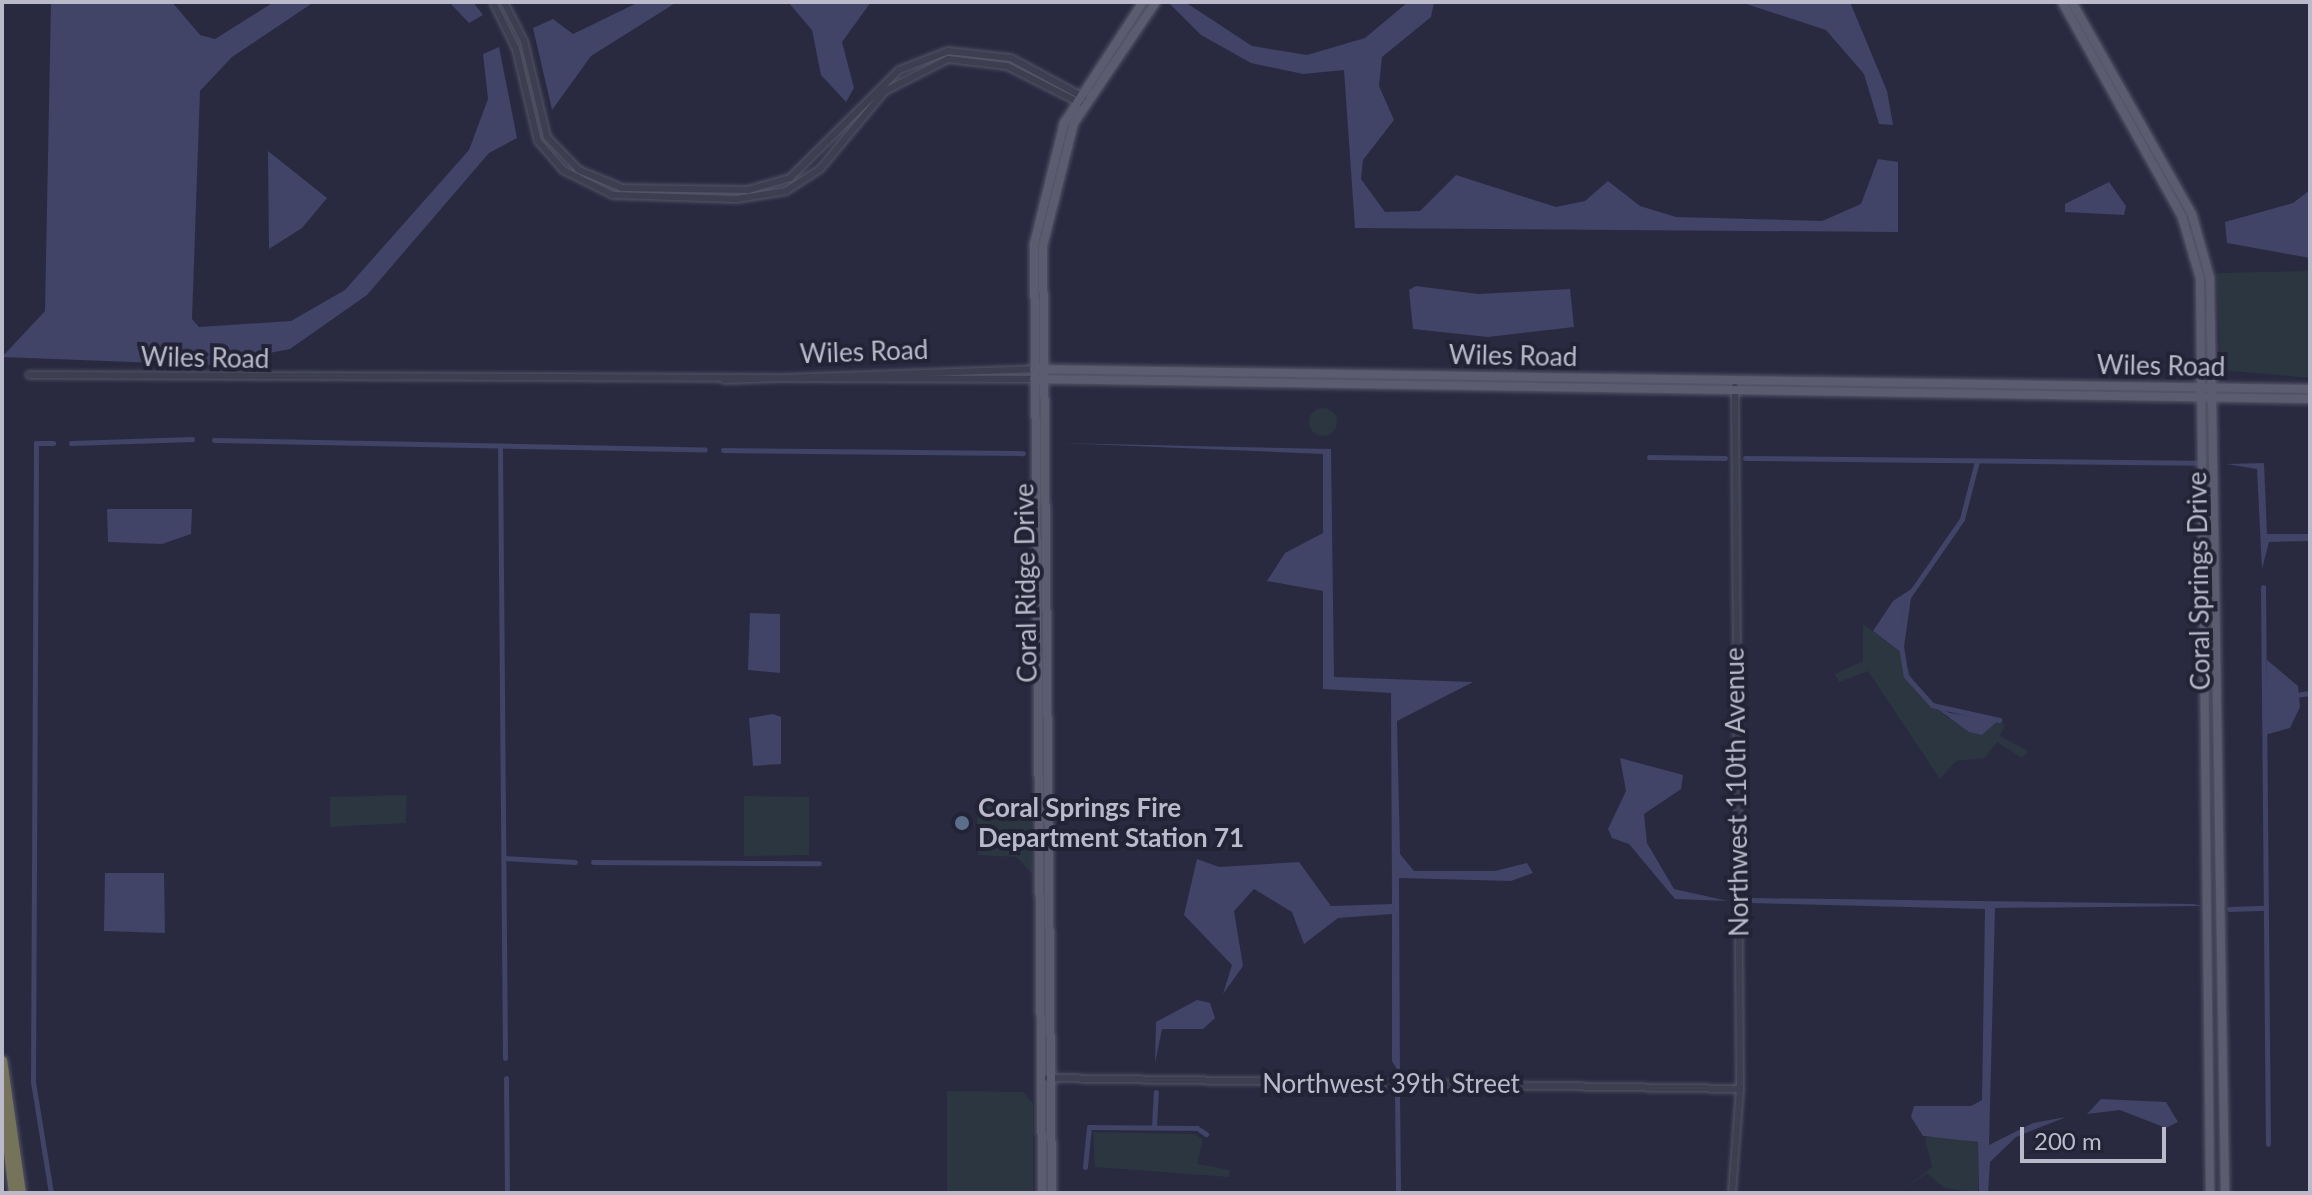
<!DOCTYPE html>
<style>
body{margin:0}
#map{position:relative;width:2312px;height:1195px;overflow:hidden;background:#292a40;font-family:Lato,sans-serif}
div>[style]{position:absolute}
.green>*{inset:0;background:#2b3641}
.round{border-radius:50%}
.water>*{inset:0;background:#414367}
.canal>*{height:5px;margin:-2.5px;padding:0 2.5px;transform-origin:2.5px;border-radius:2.5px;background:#414367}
.roads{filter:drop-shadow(0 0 2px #555667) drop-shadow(0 0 2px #555667)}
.minor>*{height:6px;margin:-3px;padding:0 3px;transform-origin:3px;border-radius:3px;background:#3d3e50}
.major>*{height:8px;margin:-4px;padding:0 4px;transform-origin:4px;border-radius:4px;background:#5b5c6f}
.highway>*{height:9px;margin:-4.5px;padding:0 4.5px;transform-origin:4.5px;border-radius:4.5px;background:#75745b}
.dots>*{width:22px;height:22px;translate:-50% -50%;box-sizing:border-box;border:4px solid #222335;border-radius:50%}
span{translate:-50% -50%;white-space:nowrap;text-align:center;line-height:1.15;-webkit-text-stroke:8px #222335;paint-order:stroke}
.street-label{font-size:26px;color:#babaca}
.poi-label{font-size:26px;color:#babaca;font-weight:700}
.left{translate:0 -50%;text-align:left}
.frame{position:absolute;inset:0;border:4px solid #babaca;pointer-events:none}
.scale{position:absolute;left:2020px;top:1127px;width:146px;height:36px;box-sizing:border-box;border:4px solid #babaca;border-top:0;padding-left:10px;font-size:24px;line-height:28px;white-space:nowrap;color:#babaca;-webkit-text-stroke:6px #222335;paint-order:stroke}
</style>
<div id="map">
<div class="green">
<i style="clip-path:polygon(2310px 271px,2310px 378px,2221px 370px,2217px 273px)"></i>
<i class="round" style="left:1309px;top:408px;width:28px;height:28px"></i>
<i style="clip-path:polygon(1863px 624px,1902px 653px,1918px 693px,1948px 718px,1982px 735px,1999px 720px,2005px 725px,2000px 736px,2028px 751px,2022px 758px,1997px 742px,1985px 758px,1956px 761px,1940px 779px,1868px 671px,1839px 682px,1835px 674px,1863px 661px)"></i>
<i style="clip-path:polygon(407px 795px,406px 823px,330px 827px,330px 797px)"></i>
<i style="clip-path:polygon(744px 796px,809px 797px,809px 855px,744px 856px)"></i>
<i style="clip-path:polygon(977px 800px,1031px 804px,1032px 874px,1017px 857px,978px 855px)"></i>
<i style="clip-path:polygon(947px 1091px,1023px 1092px,1033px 1103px,1033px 1193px,947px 1193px)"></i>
<i style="clip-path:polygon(1093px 1132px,1195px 1134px,1203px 1140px,1197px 1164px,1230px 1170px,1229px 1177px,1095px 1167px)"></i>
<i style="clip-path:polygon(1942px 1136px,1978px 1143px,1978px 1193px,1944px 1188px,1927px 1173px,1901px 1191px,1932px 1167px,1925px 1138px)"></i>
</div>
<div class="water">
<i style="clip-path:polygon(51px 2px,172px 2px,200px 35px,215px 39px,274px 2px,314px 2px,232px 57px,200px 91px,192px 319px,199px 327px,291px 321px,345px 290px,469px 150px,488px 99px,483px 54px,499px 47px,517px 138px,489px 153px,367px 295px,290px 349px,209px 365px,2px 357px,45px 311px)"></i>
<i style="clip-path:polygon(449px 2px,473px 2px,483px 15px,469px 23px)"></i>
<i style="clip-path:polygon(639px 2px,677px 2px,591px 56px,552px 110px,533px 28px,553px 19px,573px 34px)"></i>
<i style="clip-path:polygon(788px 2px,871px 2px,842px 42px,854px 88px,846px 102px,821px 75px,812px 30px)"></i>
<i style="clip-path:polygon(1168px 2px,1185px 2px,1252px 46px,1307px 55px,1365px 38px,1408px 2px,1434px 2px,1431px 17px,1382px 57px,1379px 86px,1394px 120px,1363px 160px,1361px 179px,1385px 212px,1420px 211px,1456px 175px,1556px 207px,1585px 201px,1608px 181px,1640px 206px,1676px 217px,1822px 221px,1861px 204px,1878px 159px,1898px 162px,1898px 232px,1355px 228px,1344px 70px,1303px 74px,1251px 63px,1201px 35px)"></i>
<i style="clip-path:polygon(1740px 2px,1850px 2px,1887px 91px,1893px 125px,1879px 124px,1864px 74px,1826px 30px)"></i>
<i style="clip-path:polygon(268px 151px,327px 198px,302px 228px,269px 249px)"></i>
<i style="clip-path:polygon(2109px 182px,2126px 206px,2124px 215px,2065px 212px,2065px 204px)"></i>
<i style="clip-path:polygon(2310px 190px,2310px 258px,2227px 243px,2225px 222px,2293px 203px)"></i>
<i style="clip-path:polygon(1416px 286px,1478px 294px,1570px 289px,1574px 327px,1488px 337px,1413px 329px,1409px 290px)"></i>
<i style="clip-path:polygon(1060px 443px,1331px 449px,1334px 677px,1473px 682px,1397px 721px,1400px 854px,1414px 871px,1495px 871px,1527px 863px,1533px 873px,1511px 881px,1399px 878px,1400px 1074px,1392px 1061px,1392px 914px,1338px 918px,1304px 944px,1292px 912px,1254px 889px,1234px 911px,1243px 966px,1223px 994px,1232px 965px,1184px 915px,1197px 859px,1219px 867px,1299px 862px,1331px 906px,1392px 904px,1391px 693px,1323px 689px,1323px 591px,1267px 581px,1285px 553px,1323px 533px,1323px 454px)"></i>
<i style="clip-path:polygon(2264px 463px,2267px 534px,2310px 534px,2310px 541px,2269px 542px,2262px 569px,2257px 469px,2226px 464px)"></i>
<i style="clip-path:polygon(107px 509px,192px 509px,191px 534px,162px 544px,108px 542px)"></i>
<i style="clip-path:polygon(1916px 586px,1904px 612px,1902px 653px,1873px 631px,1893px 601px)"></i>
<i style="clip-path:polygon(750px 613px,780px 614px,780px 673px,748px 670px)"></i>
<i style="clip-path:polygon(2267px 660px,2298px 686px,2300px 707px,2290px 728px,2265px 735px)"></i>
<i style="clip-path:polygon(1932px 705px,1950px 713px,1999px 720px,1982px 735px,1969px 732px)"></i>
<i style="clip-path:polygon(773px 714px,781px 717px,781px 764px,753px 766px,749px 718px)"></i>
<i style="clip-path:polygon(1620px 758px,1683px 775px,1681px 789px,1644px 814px,1647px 843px,1674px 889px,1728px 901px,1675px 899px,1629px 844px,1612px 838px,1608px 829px,1626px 791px)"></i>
<i style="clip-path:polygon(105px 873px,164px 873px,165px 933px,104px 931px)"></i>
<i style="clip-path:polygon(1751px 898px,2193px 904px,2202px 906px,1995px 908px,1989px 1145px,2033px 1123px,2066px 1117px,2016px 1137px,1990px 1162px,1988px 1193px,1979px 1193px,1978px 1142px,1923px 1136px,1911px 1117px,1914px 1106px,1971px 1106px,1982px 1100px,1985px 909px,1751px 903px)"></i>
<i style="clip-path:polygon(1197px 1000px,1210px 1003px,1215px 1018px,1203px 1029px,1162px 1029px,1155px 1063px,1156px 1022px)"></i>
<i style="clip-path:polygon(2101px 1099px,2166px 1102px,2178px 1122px,2166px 1128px,2120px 1110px,2087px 1114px)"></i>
</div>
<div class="canal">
<i style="left:214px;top:440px;width:491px;rotate:1.1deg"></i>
<i style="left:71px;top:443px;width:121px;rotate:-1.9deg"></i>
<i style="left:500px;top:449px;width:609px;rotate:89.53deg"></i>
<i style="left:723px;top:450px;width:300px;rotate:0.6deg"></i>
<i style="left:1649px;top:457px;width:76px;rotate:0.8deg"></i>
<i style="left:1745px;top:458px;width:451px;rotate:0.6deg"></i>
<i style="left:1977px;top:461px;width:60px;rotate:104.5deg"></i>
<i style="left:1962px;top:519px;width:95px;rotate:124.7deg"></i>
<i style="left:1908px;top:597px;width:49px;rotate:98.1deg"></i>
<i style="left:1901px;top:646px;width:30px;rotate:81deg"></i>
<i style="left:1906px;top:676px;width:39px;rotate:48deg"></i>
<i style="left:1932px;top:705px;width:69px;rotate:12.6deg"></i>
<i style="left:2263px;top:587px;width:557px;rotate:89.49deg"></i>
<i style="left:2295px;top:695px;width:15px;rotate:-8deg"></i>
<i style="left:505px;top:858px;width:70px;rotate:3.3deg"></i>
<i style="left:593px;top:862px;width:226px;rotate:0.3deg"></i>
<i style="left:2229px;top:909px;width:37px;rotate:-2deg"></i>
<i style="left:506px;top:1078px;width:115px;rotate:89.5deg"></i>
<i style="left:1397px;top:1092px;width:101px;rotate:89.4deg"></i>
<i style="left:1154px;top:1127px;width:35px;rotate:-87deg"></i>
<i style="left:1085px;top:1167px;width:40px;rotate:-84.3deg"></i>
<i style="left:1089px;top:1127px;width:108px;rotate:0.5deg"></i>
<i style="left:1197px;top:1128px;width:11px;rotate:34deg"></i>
<i style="left:51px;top:1193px;width:112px;rotate:-99.2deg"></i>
<i style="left:33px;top:1082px;width:639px;rotate:-89.73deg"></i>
<i style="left:36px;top:443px;width:17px"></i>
<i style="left:484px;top:1193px;width:23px"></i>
</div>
<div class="roads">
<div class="minor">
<i style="left:493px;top:2px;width:52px;rotate:63.9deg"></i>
<i style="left:516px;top:49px;width:95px;rotate:76.6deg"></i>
<i style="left:538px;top:141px;width:38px;rotate:49deg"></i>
<i style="left:563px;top:170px;width:56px;rotate:26.6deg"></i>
<i style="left:613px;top:195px;width:124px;rotate:1.8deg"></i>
<i style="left:737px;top:199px;width:50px;rotate:-9.3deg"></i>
<i style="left:786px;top:191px;width:40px;rotate:-32.9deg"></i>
<i style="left:820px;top:169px;width:102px;rotate:-50.2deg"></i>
<i style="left:885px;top:91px;width:71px;rotate:-26.9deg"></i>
<i style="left:948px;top:59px;width:59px;rotate:6.8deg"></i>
<i style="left:1007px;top:66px;width:82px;rotate:26.9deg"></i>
<i style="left:504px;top:2px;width:44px;rotate:62.9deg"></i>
<i style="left:524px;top:41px;width:99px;rotate:76.5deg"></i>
<i style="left:547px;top:137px;width:46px;rotate:45.9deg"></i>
<i style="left:579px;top:170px;width:47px;rotate:22.7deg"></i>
<i style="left:622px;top:188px;width:126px;rotate:0.9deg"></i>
<i style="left:748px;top:190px;width:44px;rotate:-15.9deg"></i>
<i style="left:790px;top:178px;width:153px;rotate:-44.7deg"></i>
<i style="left:899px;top:70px;width:53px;rotate:-21.2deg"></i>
<i style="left:948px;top:51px;width:63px;rotate:6.3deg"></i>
<i style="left:1011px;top:58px;width:82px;rotate:28.4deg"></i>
<i style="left:29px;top:375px;width:1005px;rotate:0.23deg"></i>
<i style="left:724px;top:380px;width:310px;rotate:-2deg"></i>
<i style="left:1048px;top:1078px;width:692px;rotate:0.91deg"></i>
<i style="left:1732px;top:1193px;width:104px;rotate:-85.6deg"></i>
<i style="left:1740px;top:1089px;width:702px;rotate:-90.41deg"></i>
</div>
<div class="major">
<i style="left:2062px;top:2px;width:246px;rotate:60.8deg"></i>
<i style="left:2182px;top:217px;width:64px;rotate:73.6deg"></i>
<i style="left:2200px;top:278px;width:915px;rotate:89.37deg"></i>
<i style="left:2072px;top:2px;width:244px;rotate:60.5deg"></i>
<i style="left:2192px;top:214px;width:66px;rotate:74.3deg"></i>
<i style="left:2210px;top:278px;width:915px;rotate:89.06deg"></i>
<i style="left:1034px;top:369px;width:1276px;rotate:0.9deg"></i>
<i style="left:1034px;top:379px;width:1276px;rotate:0.9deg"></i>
<i style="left:1042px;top:1193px;width:949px;rotate:-90.48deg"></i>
<i style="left:1034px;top:244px;width:125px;rotate:-76.1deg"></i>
<i style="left:1064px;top:123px;width:145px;rotate:-56.9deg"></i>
<i style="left:1052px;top:1193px;width:947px;rotate:-90.54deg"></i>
<i style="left:1043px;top:246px;width:127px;rotate:-75.9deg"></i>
<i style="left:1074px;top:123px;width:146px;rotate:-55.9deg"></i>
</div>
<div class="highway">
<i style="left:2px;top:1060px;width:134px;rotate:81.9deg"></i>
<i style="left:2px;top:1100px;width:94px;rotate:83.3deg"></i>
</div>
</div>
<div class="dots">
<i style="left:962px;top:823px;background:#5c6f8a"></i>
</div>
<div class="street-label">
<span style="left:864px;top:352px;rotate:-2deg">Wiles Road</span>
<span style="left:1513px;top:356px;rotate:1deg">Wiles Road</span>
<span style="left:205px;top:358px;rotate:1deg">Wiles Road</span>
<span style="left:2161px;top:366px;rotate:1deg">Wiles Road</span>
<span style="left:2199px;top:581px;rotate:-91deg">Coral Springs Drive</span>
<span style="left:1026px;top:583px;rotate:-91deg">Coral Ridge Drive</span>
<span style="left:1737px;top:792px;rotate:-91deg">Northwest 110th Avenue</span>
<span style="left:1391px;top:1084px">Northwest 39th Street</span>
</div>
<div class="poi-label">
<span class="left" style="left:978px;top:823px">Coral Springs Fire<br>Department Station 71</span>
</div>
<div class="frame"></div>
<div class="scale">200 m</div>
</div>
